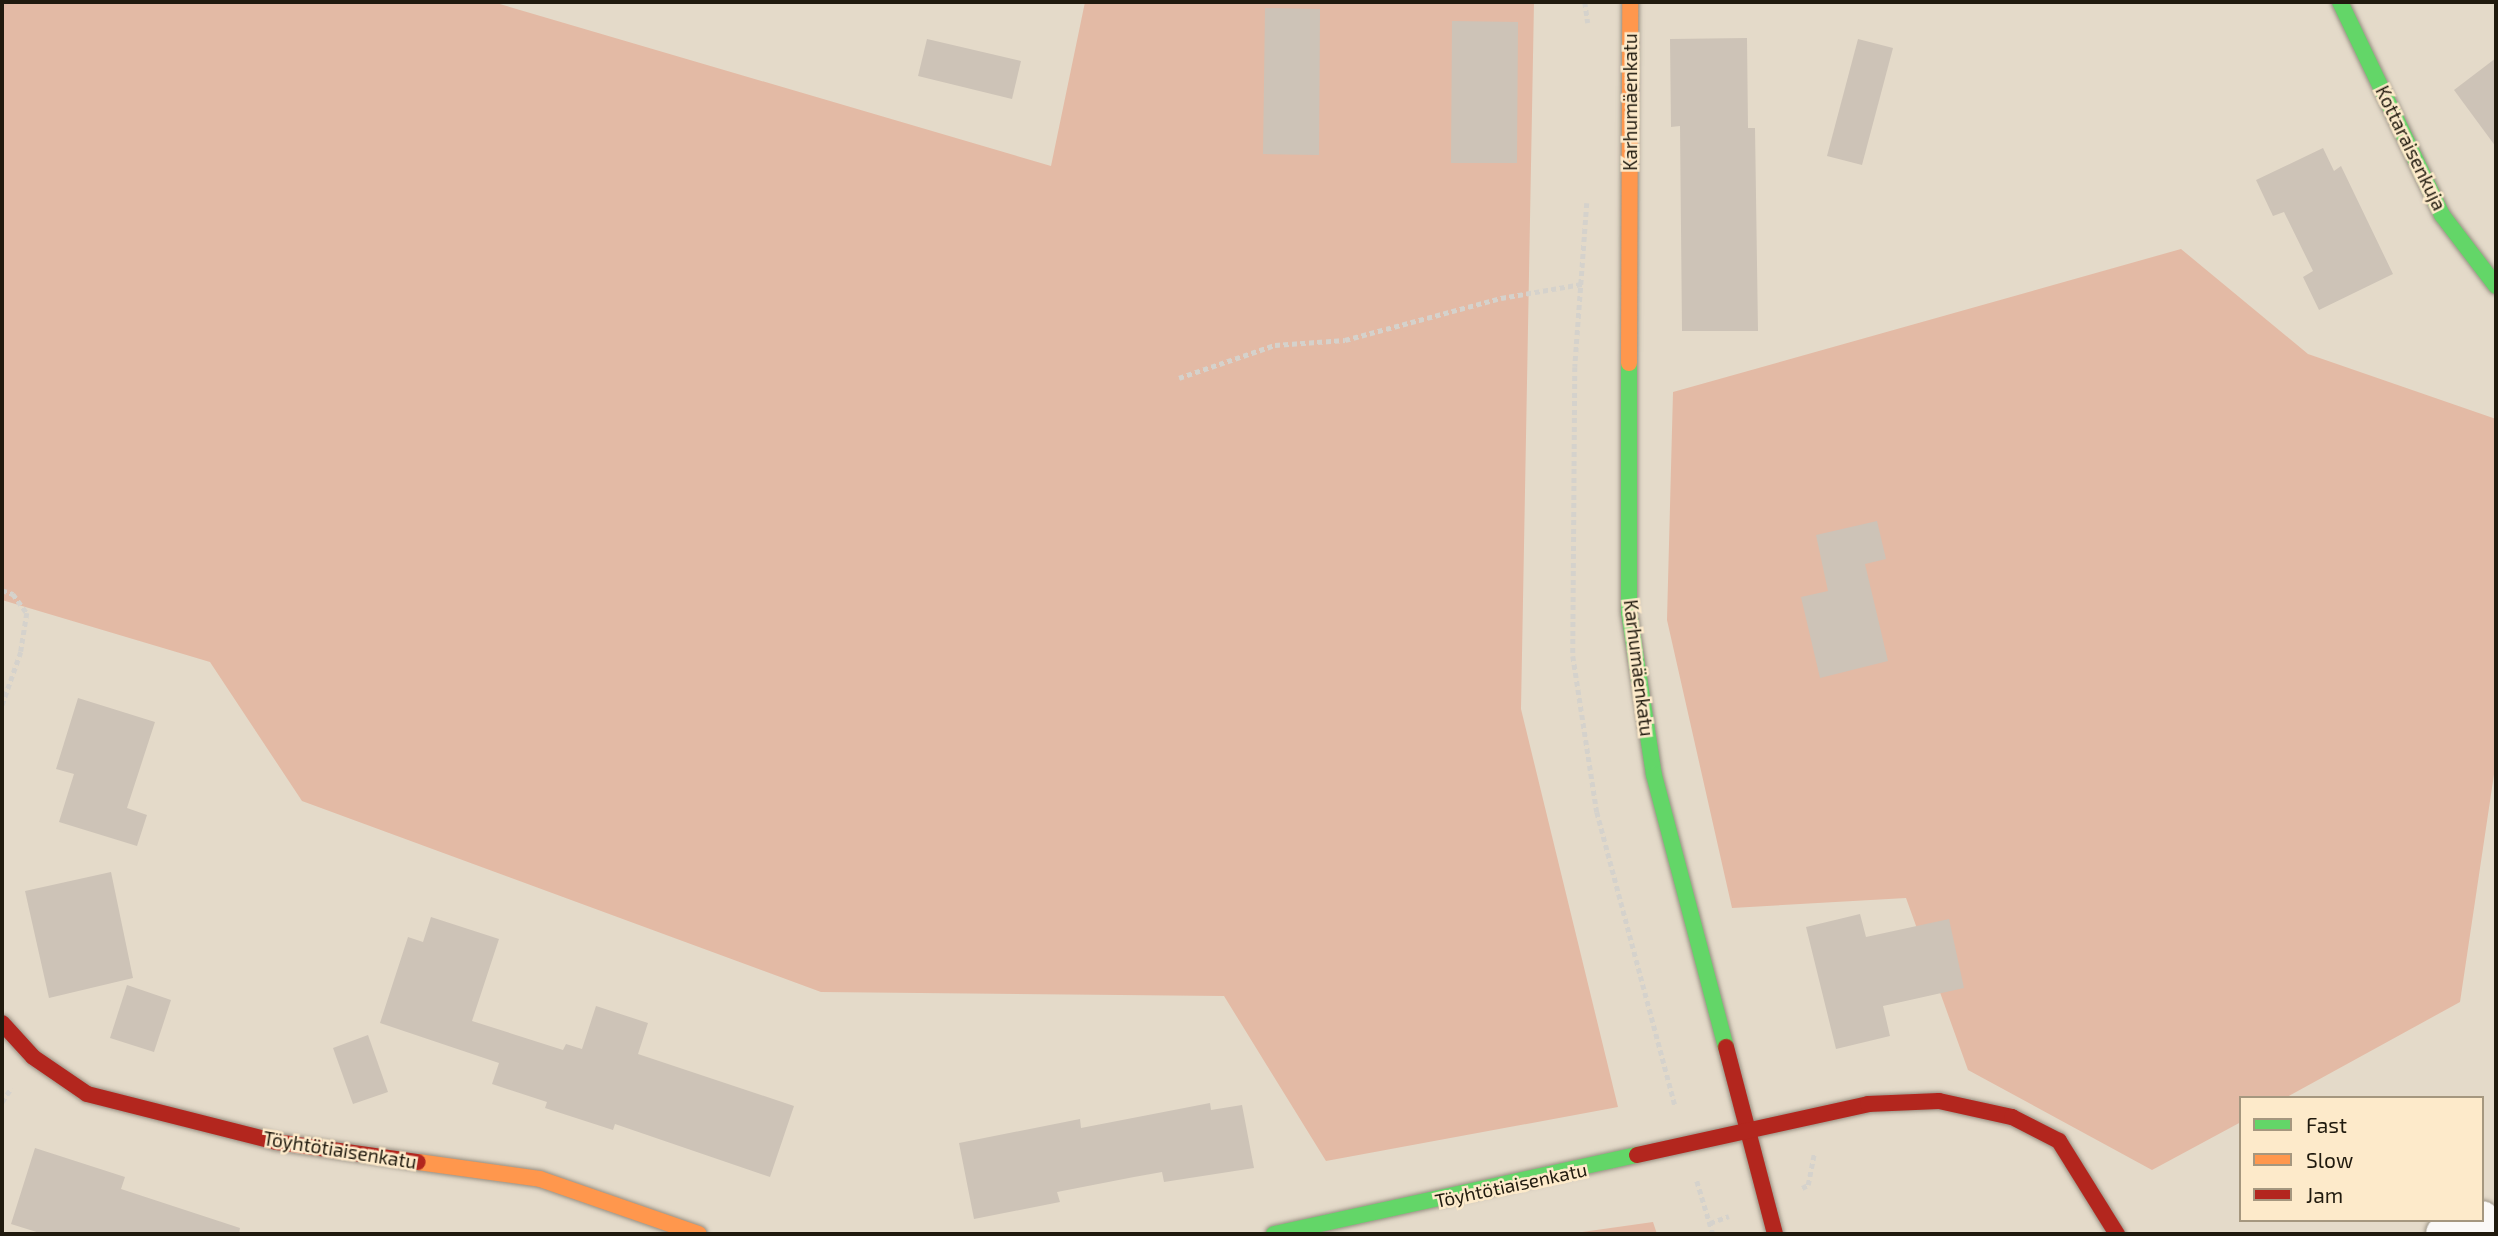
<!DOCTYPE html>
<meta charset="utf-8">
<style>
body{margin:0}
#map{position:relative;width:2498px;height:1236px;overflow:hidden;background:#e4dac9;font-family:"Exo 2",sans-serif}
div>[style]{position:absolute}
.green>*{inset:0;background:#e3baa5}
.building>*{inset:0;background:#cdc3b7}
.path>*{height:4.5px;margin-top:-2.25px;transform-origin:0;background:repeating-linear-gradient(90deg,#d5d2cc 0 5px,transparent 0 8.5px)}
.roads{filter:drop-shadow(0 0 2px #978f82) drop-shadow(0 0 2px #978f82)}
.street>*{height:38px;margin:-19px;padding:0 19px;transform-origin:19px;border-radius:19px;background:#fbf9f7}
.fast>*{height:16px;margin:-8px;padding:0 8px;transform-origin:8px;border-radius:8px;background:#63d668}
.slow>*{height:16px;margin:-8px;padding:0 8px;transform-origin:8px;border-radius:8px;background:#ff974d}
.jam>*{height:16px;margin:-8px;padding:0 8px;transform-origin:8px;border-radius:8px;background:#b3261e}
span{translate:-50% -50%;white-space:nowrap;text-align:center;line-height:1.15;-webkit-text-stroke:5px #fdeaca;paint-order:stroke}
.street-label{font-size:19px;color:#201a0e}
.frame{position:absolute;inset:0;border:4px solid #201a0e;pointer-events:none}
.legend{position:absolute;left:2239px;top:1096px;width:245px;height:126px;box-sizing:border-box;background:#fdeaca;border:2px solid #a5977f;margin:0;padding:9px 12px;list-style:none;font-size:21px;color:#201a0e}
.legend li{display:flex;align-items:center;gap:14px;height:35px}
.legend b{width:35px;border:2px solid #a5977f}
</style>
<div id="map">
<div class="green">
<i style="clip-path:polygon(2px 2px,493px 2px,1051px 166px,1085px 2px,1534px 2px,1521px 709px,1618px 1107px,1326px 1161px,1224px 996px,821px 992px,302px 801px,210px 662px,2px 600px)"></i>
<i style="clip-path:polygon(2181px 249px,2308px 354px,2496px 419px,2496px 761px,2460px 1002px,2285px 1098px,2241px 1098px,2241px 1122px,2152px 1170px,1968px 1070px,1906px 898px,1732px 908px,1667px 620px,1673px 392px)"></i>
<i style="clip-path:polygon(1653px 1222px,1657px 1234px,1568px 1234px)"></i>
</div>
<div class="building">
<i style="clip-path:polygon(1265px 8px,1320px 9px,1319px 155px,1263px 154px)"></i>
<i style="clip-path:polygon(1452px 21px,1518px 22px,1517px 163px,1451px 163px)"></i>
<i style="clip-path:polygon(1747px 38px,1748px 128px,1755px 128px,1758px 331px,1682px 331px,1680px 126px,1671px 127px,1670px 39px)"></i>
<i style="clip-path:polygon(927px 39px,1021px 61px,1012px 99px,918px 76px)"></i>
<i style="clip-path:polygon(1858px 39px,1893px 48px,1862px 165px,1827px 156px)"></i>
<i style="clip-path:polygon(2496px 58px,2496px 147px,2454px 90px)"></i>
<i style="clip-path:polygon(2323px 148px,2334px 171px,2341px 166px,2393px 274px,2319px 310px,2303px 277px,2313px 271px,2284px 212px,2273px 216px,2256px 180px)"></i>
<i style="clip-path:polygon(1877px 521px,1886px 559px,1865px 564px,1888px 661px,1820px 678px,1801px 597px,1828px 591px,1816px 535px)"></i>
<i style="clip-path:polygon(78px 698px,155px 722px,127px 808px,147px 815px,137px 846px,59px 822px,74px 774px,56px 769px)"></i>
<i style="clip-path:polygon(111px 872px,133px 978px,49px 998px,25px 891px)"></i>
<i style="clip-path:polygon(1860px 914px,1866px 937px,1949px 919px,1964px 988px,1883px 1006px,1890px 1036px,1836px 1049px,1806px 927px)"></i>
<i style="clip-path:polygon(431px 917px,499px 939px,472px 1021px,563px 1050px,566px 1044px,582px 1049px,596px 1006px,648px 1023px,638px 1054px,794px 1106px,770px 1177px,615px 1124px,613px 1130px,545px 1108px,547px 1102px,492px 1084px,499px 1063px,380px 1023px,408px 937px,423px 942px)"></i>
<i style="clip-path:polygon(127px 985px,171px 1000px,154px 1052px,110px 1038px)"></i>
<i style="clip-path:polygon(368px 1035px,388px 1092px,353px 1104px,333px 1048px)"></i>
<i style="clip-path:polygon(1210px 1103px,1211px 1110px,1242px 1105px,1254px 1168px,1164px 1182px,1162px 1172px,1134px 1177px,1057px 1192px,1060px 1202px,974px 1219px,959px 1143px,1080px 1119px,1081px 1128px)"></i>
<i style="clip-path:polygon(35px 1148px,125px 1177px,121px 1189px,240px 1228px,239px 1234px,43px 1234px,11px 1224px)"></i>
</div>
<div class="path">
<i style="left:1585px;top:2px;width:21px;rotate:82deg"></i>
<i style="left:1587px;top:203px;width:164px;rotate:94.2deg"></i>
<i style="left:1575px;top:367px;width:289px;rotate:90.4deg"></i>
<i style="left:1573px;top:656px;width:158px;rotate:81.3deg"></i>
<i style="left:1597px;top:812px;width:304px;rotate:75.1deg"></i>
<i style="left:1179px;top:378px;width:102px;rotate:-19deg"></i>
<i style="left:1275px;top:345px;width:70px;rotate:-4.1deg"></i>
<i style="left:1345px;top:340px;width:162px;rotate:-15.1deg"></i>
<i style="left:1501px;top:298px;width:82px;rotate:-9.8deg"></i>
<i style="left:2px;top:590px;width:12px;rotate:20deg"></i>
<i style="left:13px;top:594px;width:24px;rotate:54deg"></i>
<i style="left:27px;top:613px;width:39px;rotate:99deg"></i>
<i style="left:21px;top:652px;width:57px;rotate:109.4deg"></i>
<i style="left:2px;top:1102px;width:17px;rotate:-57deg"></i>
<i style="left:1697px;top:1181px;width:55px;rotate:73.2deg"></i>
<i style="left:1802px;top:1188px;width:7px;rotate:-27deg"></i>
<i style="left:1808px;top:1185px;width:31px;rotate:-79deg"></i>
<i style="left:1710px;top:1223px;width:20px;rotate:-20deg"></i>
</div>
<div class="roads">
<div class="street">
<i style="left:2445px;top:1234px;width:39px;rotate:-21deg"></i>
</div>
<div class="fast">
<i style="left:2340px;top:2px;width:236px;rotate:64.4deg"></i>
<i style="left:2442px;top:215px;width:89px;rotate:52.7deg"></i>
<i style="left:1629px;top:363px;width:249px;rotate:90deg"></i>
<i style="left:1629px;top:612px;width:165px;rotate:81.3deg"></i>
<i style="left:1654px;top:775px;width:281px;rotate:75.2deg"></i>
<i style="left:1274px;top:1234px;width:371px;rotate:-12.3deg"></i>
</div>
<div class="slow">
<i style="left:1629px;top:363px;width:361px;rotate:-89.8deg"></i>
<i style="left:418px;top:1162px;width:123px;rotate:7.9deg"></i>
<i style="left:540px;top:1179px;width:168px;rotate:19.1deg"></i>
</div>
<div class="jam">
<i style="left:2px;top:1023px;width:46px;rotate:47.6deg"></i>
<i style="left:33px;top:1057px;width:65px;rotate:34.4deg"></i>
<i style="left:87px;top:1094px;width:196px;rotate:14.2deg"></i>
<i style="left:277px;top:1142px;width:142px;rotate:8.1deg"></i>
<i style="left:1726px;top:1047px;width:193px;rotate:75.3deg"></i>
<i style="left:1637px;top:1155px;width:237px;rotate:-12.4deg"></i>
<i style="left:1868px;top:1104px;width:71px;rotate:-2.4deg"></i>
<i style="left:1939px;top:1101px;width:75px;rotate:12.4deg"></i>
<i style="left:2012px;top:1117px;width:53px;rotate:27.1deg"></i>
<i style="left:2059px;top:1141px;width:110px;rotate:58.1deg"></i>
</div>
</div>
<div class="street-label">
<span style="left:1630px;top:102px;rotate:-90deg">Karhumäenkatu</span>
<span style="left:2411px;top:148px;rotate:64deg">Kottaraisenkuja</span>
<span style="left:1639px;top:668px;rotate:83deg">Karhumäenkatu</span>
<span style="left:340px;top:1150px;rotate:9deg">Töyhtötiaisenkatu</span>
<span style="left:1511px;top:1185px;rotate:-12deg">Töyhtötiaisenkatu</span>
</div>
<div class="frame"></div>
<ul class="legend">
<li><b style="height:9px;background:#63d668"></b>Fast</li>
<li><b style="height:9px;background:#ff974d"></b>Slow</li>
<li><b style="height:9px;background:#b3261e"></b>Jam</li>
</ul>
</div>
